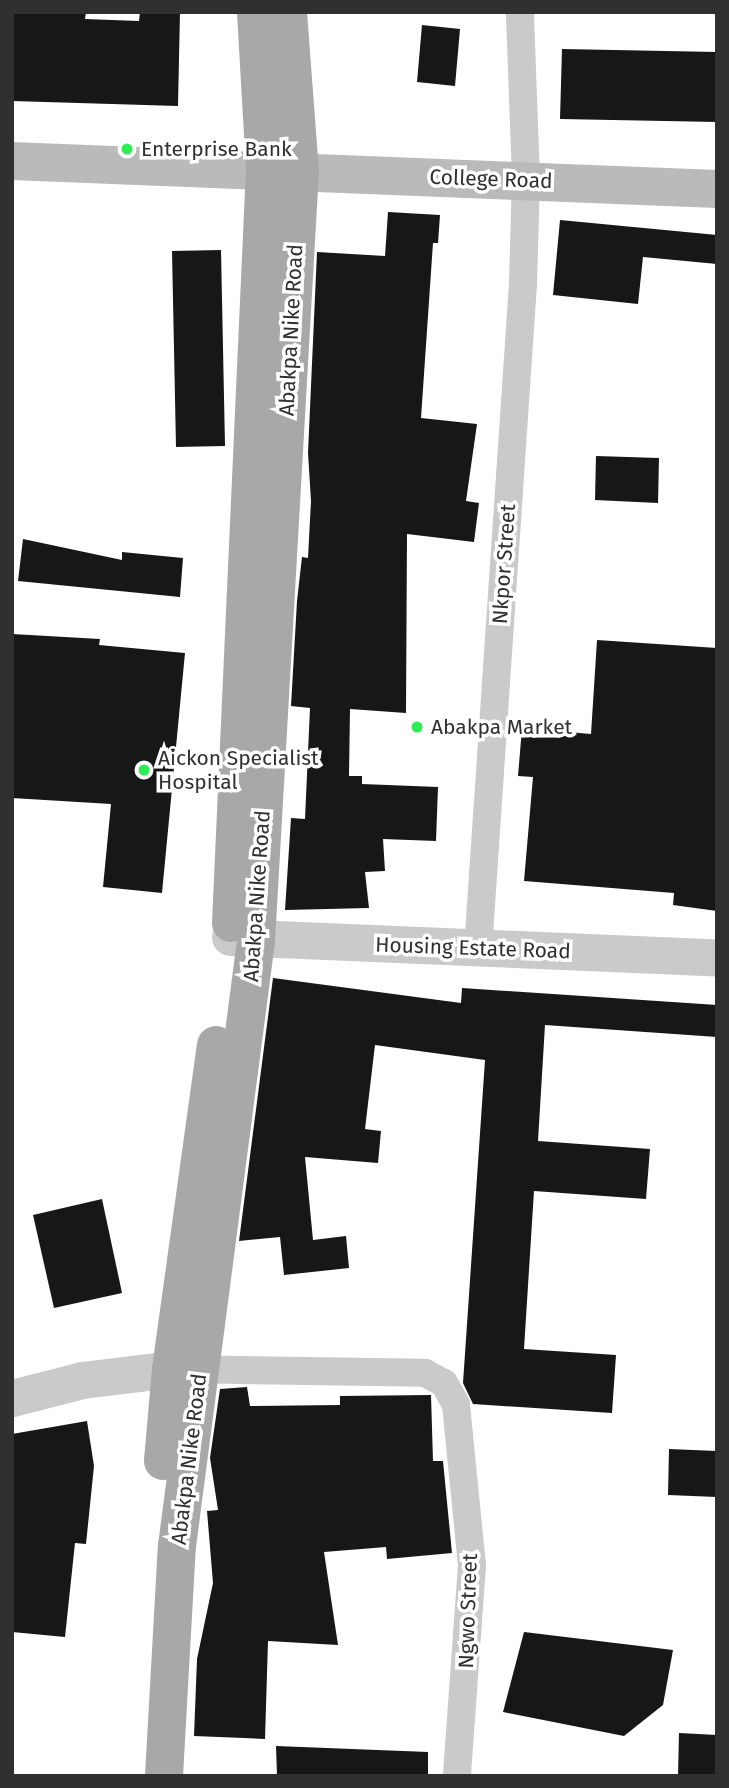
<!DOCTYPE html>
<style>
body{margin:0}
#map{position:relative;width:729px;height:1788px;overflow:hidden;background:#fff;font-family:"Fira Sans",sans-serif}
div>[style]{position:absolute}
.building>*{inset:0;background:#171717}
.minor>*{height:28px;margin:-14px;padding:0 14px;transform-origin:14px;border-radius:14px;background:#cacaca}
.tertiary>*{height:37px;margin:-18.5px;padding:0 18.5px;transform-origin:18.5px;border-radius:18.5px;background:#cacaca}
.secondary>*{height:38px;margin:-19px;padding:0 19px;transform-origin:19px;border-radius:19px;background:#bababa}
.primary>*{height:38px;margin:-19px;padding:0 19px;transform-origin:19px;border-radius:19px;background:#a8a8a8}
.dots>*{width:19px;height:19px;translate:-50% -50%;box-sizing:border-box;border:4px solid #fff;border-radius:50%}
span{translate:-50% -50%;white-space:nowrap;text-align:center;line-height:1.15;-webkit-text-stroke:7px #fff;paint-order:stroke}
.poi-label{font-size:21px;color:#303030}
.left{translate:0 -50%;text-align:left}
.street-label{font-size:21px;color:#303030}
.frame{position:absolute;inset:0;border:14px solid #303030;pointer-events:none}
</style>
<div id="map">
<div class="building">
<i style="clip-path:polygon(12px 12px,86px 12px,85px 19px,139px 21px,140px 12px,180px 12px,178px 106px,12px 101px)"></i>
<i style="clip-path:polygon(422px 25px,460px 29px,455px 86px,417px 82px)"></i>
<i style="clip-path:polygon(562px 49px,717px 52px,717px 122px,560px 119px)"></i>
<i style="clip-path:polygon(388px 212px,440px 215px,438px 243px,433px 243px,421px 418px,477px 424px,466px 501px,479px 503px,474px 542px,407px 534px,406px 713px,350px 709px,349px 776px,362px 776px,362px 784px,438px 787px,436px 841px,383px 839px,385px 871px,365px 872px,369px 908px,285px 910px,291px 818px,305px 819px,310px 708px,291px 706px,297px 601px,302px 557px,308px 558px,311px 501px,308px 453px,317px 252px,385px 256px)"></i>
<i style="clip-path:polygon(560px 220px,717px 235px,717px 264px,643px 257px,638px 304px,553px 295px)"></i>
<i style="clip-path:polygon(221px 250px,225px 446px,176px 447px,172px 251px)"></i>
<i style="clip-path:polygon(596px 456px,659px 458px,658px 503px,595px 500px)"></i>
<i style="clip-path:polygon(23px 539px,122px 560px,122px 552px,183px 558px,180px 597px,18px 581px)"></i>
<i style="clip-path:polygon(12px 634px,100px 639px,99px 645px,185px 653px,162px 893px,103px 887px,111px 804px,12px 798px)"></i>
<i style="clip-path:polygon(597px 640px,717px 648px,717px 911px,673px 905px,674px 893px,524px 881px,533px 777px,518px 776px,522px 728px,591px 734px)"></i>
<i style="clip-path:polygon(273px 978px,461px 1003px,462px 988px,717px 1005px,717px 1037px,545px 1025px,538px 1141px,650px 1149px,646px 1199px,534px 1191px,524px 1349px,616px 1355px,612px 1413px,473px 1404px,463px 1383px,485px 1060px,375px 1045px,365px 1129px,381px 1131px,378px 1163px,305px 1157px,313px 1240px,346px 1236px,349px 1268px,284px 1275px,280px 1237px,239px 1241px)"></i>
<i style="clip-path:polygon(102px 1199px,122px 1293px,54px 1308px,33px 1215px)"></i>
<i style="clip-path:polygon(247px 1387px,250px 1406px,340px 1405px,340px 1396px,431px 1395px,433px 1461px,443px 1461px,452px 1553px,387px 1559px,386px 1547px,324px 1552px,338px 1645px,268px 1641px,265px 1739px,194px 1736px,197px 1659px,213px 1583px,207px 1511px,218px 1510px,210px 1458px,220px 1389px)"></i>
<i style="clip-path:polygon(87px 1421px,94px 1466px,86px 1544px,75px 1543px,65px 1637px,12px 1632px,12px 1434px)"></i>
<i style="clip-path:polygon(669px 1449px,717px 1451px,717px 1497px,668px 1495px)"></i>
<i style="clip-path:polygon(524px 1632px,673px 1650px,663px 1705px,624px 1736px,503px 1712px)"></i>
<i style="clip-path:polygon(679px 1733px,717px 1735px,717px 1776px,678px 1776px)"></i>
<i style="clip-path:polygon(276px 1746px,428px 1752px,428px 1776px,277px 1776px)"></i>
</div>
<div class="minor">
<i style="left:478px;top:949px;width:667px;rotate:-86.13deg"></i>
<i style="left:523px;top:284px;width:105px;rotate:-88.4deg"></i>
<i style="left:526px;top:179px;width:167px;rotate:-92.1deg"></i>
<i style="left:181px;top:1369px;width:244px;rotate:0.9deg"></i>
<i style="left:425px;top:1373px;width:21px;rotate:28deg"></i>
<i style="left:444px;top:1383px;width:25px;rotate:61deg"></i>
<i style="left:456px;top:1405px;width:161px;rotate:84.3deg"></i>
<i style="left:472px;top:1565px;width:212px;rotate:94.1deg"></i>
</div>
<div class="tertiary">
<i style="left:230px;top:937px;width:487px;rotate:2.4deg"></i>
<i style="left:12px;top:1398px;width:72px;rotate:-14.4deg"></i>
<i style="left:82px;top:1380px;width:90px;rotate:-7deg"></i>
</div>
<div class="secondary">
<i style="left:12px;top:161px;width:706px;rotate:2.27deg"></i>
</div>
<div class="primary">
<i style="left:231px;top:923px;width:755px;rotate:-87.42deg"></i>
<i style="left:265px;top:169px;width:157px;rotate:-93.3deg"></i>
<i style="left:163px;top:1461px;width:92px;rotate:-85deg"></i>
<i style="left:171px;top:1369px;width:327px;rotate:-82.1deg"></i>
<i style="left:164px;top:1776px;width:230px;rotate:-86.8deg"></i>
<i style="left:177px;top:1546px;width:610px;rotate:-82.56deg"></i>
<i style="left:256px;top:941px;width:770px;rotate:-86.73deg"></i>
<i style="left:300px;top:172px;width:160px;rotate:-94.3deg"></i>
</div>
<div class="dots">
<i style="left:127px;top:149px;background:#2eec55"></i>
<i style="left:417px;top:727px;background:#2eec55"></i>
<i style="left:144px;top:770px;background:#2eec55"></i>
</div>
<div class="poi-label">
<span class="left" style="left:141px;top:149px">Enterprise Bank</span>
<span class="left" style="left:431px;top:727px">Abakpa Market</span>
<span class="left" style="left:158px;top:770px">Aickon Specialist<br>Hospital</span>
</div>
<div class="street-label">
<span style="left:491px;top:179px;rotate:2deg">College Road</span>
<span style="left:291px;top:330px;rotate:-87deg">Abakpa Nike Road</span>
<span style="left:504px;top:564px;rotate:-86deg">Nkpor Street</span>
<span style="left:257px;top:896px;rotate:-86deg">Abakpa Nike Road</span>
<span style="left:473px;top:948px;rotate:2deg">Housing Estate Road</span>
<span style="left:189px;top:1459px;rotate:-83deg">Abakpa Nike Road</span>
<span style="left:468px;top:1611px;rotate:-88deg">Ngwo Street</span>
</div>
<div class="frame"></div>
</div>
